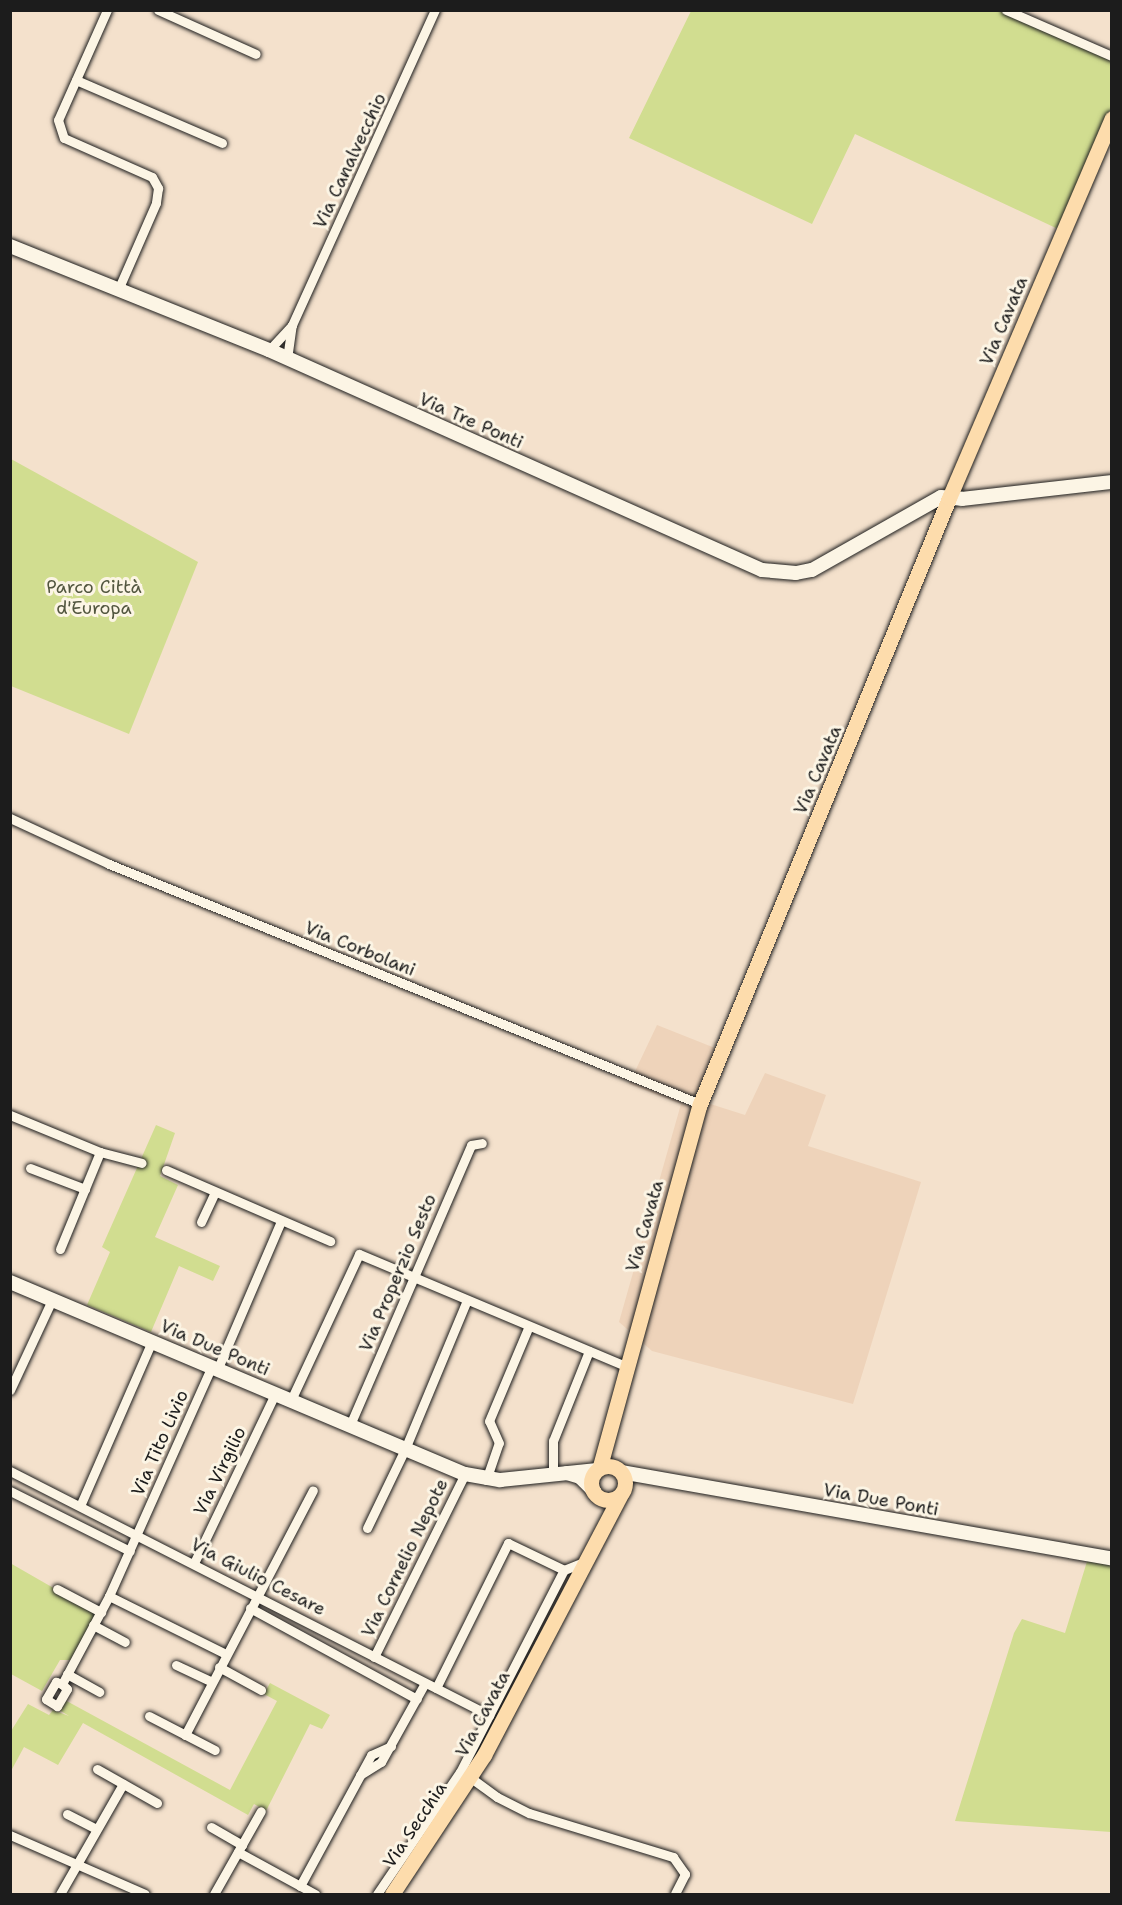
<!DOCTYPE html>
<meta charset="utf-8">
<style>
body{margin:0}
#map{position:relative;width:1122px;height:1905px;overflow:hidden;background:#f4e1cc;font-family:"Shantell Sans",sans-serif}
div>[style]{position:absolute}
.built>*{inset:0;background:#eed3ba}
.green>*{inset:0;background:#d1dd90}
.roads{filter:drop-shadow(0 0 2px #1c1c1c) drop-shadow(0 0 2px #1c1c1c)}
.street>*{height:9px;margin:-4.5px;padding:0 4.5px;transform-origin:4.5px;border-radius:4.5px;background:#fcf5e5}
.secondary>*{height:14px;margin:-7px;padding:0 7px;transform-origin:7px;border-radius:7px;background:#fcf5e5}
.primary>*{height:15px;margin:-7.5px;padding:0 7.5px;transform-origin:7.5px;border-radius:7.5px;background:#fddcac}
.primary>.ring{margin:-7.5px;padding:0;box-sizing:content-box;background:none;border:15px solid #fddcac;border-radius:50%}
span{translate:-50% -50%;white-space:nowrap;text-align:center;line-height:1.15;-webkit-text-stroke:6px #fcf5e5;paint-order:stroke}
.street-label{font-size:18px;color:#1c1c1c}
.park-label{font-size:18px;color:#52563f}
.frame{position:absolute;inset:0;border:12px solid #1c1c1c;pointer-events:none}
</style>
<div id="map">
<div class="built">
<i style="clip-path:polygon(657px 1025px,720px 1050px,701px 1101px,745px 1115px,765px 1073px,826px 1095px,808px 1146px,921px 1182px,853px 1404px,652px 1351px,619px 1322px,681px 1104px,629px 1084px)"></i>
</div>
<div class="green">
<i style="clip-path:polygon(691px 11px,1006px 11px,1111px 57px,1111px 108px,1058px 229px,855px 134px,812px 224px,629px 138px)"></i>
<i style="clip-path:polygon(11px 459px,198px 562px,129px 734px,11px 686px)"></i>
<i style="clip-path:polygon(156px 1125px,175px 1133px,160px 1176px,178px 1185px,155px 1237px,220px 1266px,213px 1281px,179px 1266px,151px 1332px,87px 1305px,110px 1252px,102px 1247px)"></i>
<i style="clip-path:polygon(1089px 1555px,1111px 1560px,1111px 1832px,955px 1821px,1014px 1633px,1022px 1619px,1065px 1633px)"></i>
<i style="clip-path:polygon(10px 1563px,97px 1613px,70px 1660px,60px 1660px,42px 1691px,11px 1674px)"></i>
<i style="clip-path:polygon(270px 1683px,330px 1715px,322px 1729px,310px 1724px,266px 1811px,254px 1804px,248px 1815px,83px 1723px,58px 1765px,24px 1747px,11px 1771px,11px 1731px,28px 1704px,49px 1715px,53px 1710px,69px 1716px,56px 1708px,63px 1699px,230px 1790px,277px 1701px,264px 1694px)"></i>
</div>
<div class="roads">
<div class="street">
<i style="left:107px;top:10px;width:120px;rotate:114deg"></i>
<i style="left:58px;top:120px;width:19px;rotate:72deg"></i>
<i style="left:64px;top:138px;width:96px;rotate:23.9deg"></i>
<i style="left:152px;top:177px;width:13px;rotate:61deg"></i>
<i style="left:158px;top:188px;width:15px;rotate:98deg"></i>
<i style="left:156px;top:203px;width:95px;rotate:113.6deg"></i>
<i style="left:158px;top:10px;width:107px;rotate:24.2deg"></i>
<i style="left:1006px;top:10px;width:116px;rotate:23.5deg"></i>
<i style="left:76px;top:80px;width:159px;rotate:23.3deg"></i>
<i style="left:269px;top:350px;width:34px;rotate:-47deg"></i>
<i style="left:292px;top:325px;width:346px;rotate:-65.6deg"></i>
<i style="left:287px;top:359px;width:34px;rotate:-82deg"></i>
<i style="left:10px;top:818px;width:109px;rotate:24.9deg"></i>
<i style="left:109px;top:864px;width:638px;rotate:22.1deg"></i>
<i style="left:10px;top:1115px;width:97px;rotate:22.3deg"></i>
<i style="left:100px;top:1152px;width:43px;rotate:14.7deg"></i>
<i style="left:30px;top:1168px;width:59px;rotate:20.9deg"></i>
<i style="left:166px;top:1170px;width:179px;rotate:23.4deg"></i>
<i style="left:201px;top:1222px;width:33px;rotate:-65deg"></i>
<i style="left:60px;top:1249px;width:105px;rotate:-67.6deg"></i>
<i style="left:218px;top:1368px;width:160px;rotate:-66.8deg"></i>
<i style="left:10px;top:1390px;width:99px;rotate:-65deg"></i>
<i style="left:291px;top:1400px;width:161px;rotate:-65deg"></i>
<i style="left:359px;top:1254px;width:290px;rotate:22.8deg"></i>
<i style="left:350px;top:1425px;width:305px;rotate:-66.6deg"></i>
<i style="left:471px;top:1145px;width:11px;rotate:-10deg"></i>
<i style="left:10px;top:1471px;width:538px;rotate:26.99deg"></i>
<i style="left:553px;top:1472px;width:31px;rotate:-90deg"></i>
<i style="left:553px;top:1441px;width:97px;rotate:-68.2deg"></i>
<i style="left:486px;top:1480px;width:39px;rotate:-71deg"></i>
<i style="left:499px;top:1443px;width:24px;rotate:-114deg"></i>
<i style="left:489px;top:1421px;width:103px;rotate:-67.2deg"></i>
<i style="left:10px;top:1491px;width:134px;rotate:26.6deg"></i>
<i style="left:80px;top:1506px;width:180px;rotate:-66.4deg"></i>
<i style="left:367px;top:1528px;width:88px;rotate:-64.3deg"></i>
<i style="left:405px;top:1449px;width:161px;rotate:-67.4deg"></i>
<i style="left:194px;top:1563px;width:187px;rotate:-64.4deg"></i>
<i style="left:57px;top:1589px;width:50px;rotate:27.6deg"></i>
<i style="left:109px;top:1596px;width:131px;rotate:26.4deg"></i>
<i style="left:250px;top:1608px;width:190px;rotate:28.6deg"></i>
<i style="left:93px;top:1625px;width:36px;rotate:28deg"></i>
<i style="left:374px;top:1657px;width:204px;rotate:-63.6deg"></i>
<i style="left:176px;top:1665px;width:38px;rotate:25deg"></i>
<i style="left:219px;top:1667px;width:48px;rotate:28.7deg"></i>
<i style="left:67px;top:1674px;width:37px;rotate:29deg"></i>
<i style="left:62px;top:1684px;width:7px;rotate:45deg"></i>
<i style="left:67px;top:1689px;width:20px;rotate:120deg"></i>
<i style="left:57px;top:1706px;width:13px;rotate:-148deg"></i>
<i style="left:46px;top:1699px;width:20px;rotate:-60deg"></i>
<i style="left:56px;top:1682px;width:6px;rotate:18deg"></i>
<i style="left:62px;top:1684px;width:100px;rotate:-61.9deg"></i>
<i style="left:109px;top:1596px;width:252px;rotate:-65.9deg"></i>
<i style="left:436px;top:1688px;width:162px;rotate:-63.6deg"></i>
<i style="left:508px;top:1543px;width:62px;rotate:25.7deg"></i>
<i style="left:149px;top:1716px;width:74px;rotate:27.3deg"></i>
<i style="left:185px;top:1735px;width:276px;rotate:-62.4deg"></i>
<i style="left:97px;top:1769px;width:69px;rotate:29.5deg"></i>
<i style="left:360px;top:1775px;width:25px;rotate:-32deg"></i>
<i style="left:381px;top:1762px;width:90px;rotate:-60.9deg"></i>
<i style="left:471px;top:1778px;width:32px;rotate:36deg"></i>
<i style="left:497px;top:1797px;width:36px;rotate:27deg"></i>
<i style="left:529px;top:1813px;width:151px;rotate:17deg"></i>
<i style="left:673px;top:1857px;width:21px;rotate:55deg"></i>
<i style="left:685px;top:1874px;width:22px;rotate:117deg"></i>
<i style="left:67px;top:1814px;width:33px;rotate:27deg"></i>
<i style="left:211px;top:1827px;width:36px;rotate:30deg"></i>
<i style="left:10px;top:1835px;width:147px;rotate:23.6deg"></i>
<i style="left:238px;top:1852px;width:88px;rotate:28.6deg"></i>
<i style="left:300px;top:1886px;width:149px;rotate:-61.5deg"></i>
<i style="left:371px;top:1755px;width:22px;rotate:-24deg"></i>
<i style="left:60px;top:1894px;width:127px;rotate:-60.2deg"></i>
<i style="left:214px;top:1894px;width:95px;rotate:-60.5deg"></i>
<i style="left:377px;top:1894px;width:148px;rotate:-55.8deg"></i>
<i style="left:460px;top:1772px;width:227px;rotate:-62.8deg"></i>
<i style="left:564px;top:1570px;width:22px;rotate:-22deg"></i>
</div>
<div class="secondary">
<i style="left:10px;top:246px;width:279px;rotate:21.9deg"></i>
<i style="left:269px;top:350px;width:540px;rotate:24.05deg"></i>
<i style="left:762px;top:570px;width:34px;rotate:5deg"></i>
<i style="left:796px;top:573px;width:16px;rotate:-11deg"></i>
<i style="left:812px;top:570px;width:148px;rotate:-29.5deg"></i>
<i style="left:941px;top:497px;width:21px;rotate:5deg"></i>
<i style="left:962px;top:499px;width:151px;rotate:-6.5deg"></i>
<i style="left:10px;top:1282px;width:494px;rotate:22.9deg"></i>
<i style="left:465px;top:1474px;width:36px;rotate:10deg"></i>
<i style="left:500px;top:1480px;width:98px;rotate:-5.9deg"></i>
<i style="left:621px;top:1472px;width:499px;rotate:10deg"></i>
<i style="left:567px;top:1473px;width:14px;rotate:17deg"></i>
<i style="left:580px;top:1477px;width:20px;rotate:45deg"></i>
</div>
<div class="primary">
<i style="left:600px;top:1466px;width:376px;rotate:-74.6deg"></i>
<i style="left:700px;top:1104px;width:655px;rotate:-67.66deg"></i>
<i style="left:949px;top:498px;width:413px;rotate:-66.8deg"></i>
<i class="ring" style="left:591px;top:1466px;width:19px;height:19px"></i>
<i style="left:392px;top:1894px;width:167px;rotate:-56.5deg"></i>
<i style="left:484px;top:1755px;width:293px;rotate:-62.3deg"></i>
</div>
</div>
<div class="street-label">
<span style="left:350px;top:161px;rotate:-65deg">Via Canalvecchio</span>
<span style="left:1004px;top:321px;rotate:-67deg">Via Cavata</span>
<span style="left:471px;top:421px;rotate:24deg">Via Tre Ponti</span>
<span style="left:818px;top:770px;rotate:-67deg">Via Cavata</span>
<span style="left:360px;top:949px;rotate:22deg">Via Corbolani</span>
<span style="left:645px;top:1226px;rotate:-74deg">Via Cavata</span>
<span style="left:398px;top:1273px;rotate:-67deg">Via Properzio Sesto</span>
<span style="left:215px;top:1348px;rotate:23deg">Via Due Ponti</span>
<span style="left:160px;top:1443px;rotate:-66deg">Via Tito Livio</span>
<span style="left:220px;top:1471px;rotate:-64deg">Via Virgilio</span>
<span style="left:881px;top:1500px;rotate:10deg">Via Due Ponti</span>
<span style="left:405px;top:1558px;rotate:-64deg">Via Cornelio Nepote</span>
<span style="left:258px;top:1577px;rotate:27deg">Via Giulio Cesare</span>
<span style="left:483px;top:1714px;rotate:-62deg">Via Cavata</span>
<span style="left:415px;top:1825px;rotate:-56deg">Via Secchia</span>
</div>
<div class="park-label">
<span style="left:94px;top:598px">Parco Città<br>d'Europa</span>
</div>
<div class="frame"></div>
</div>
